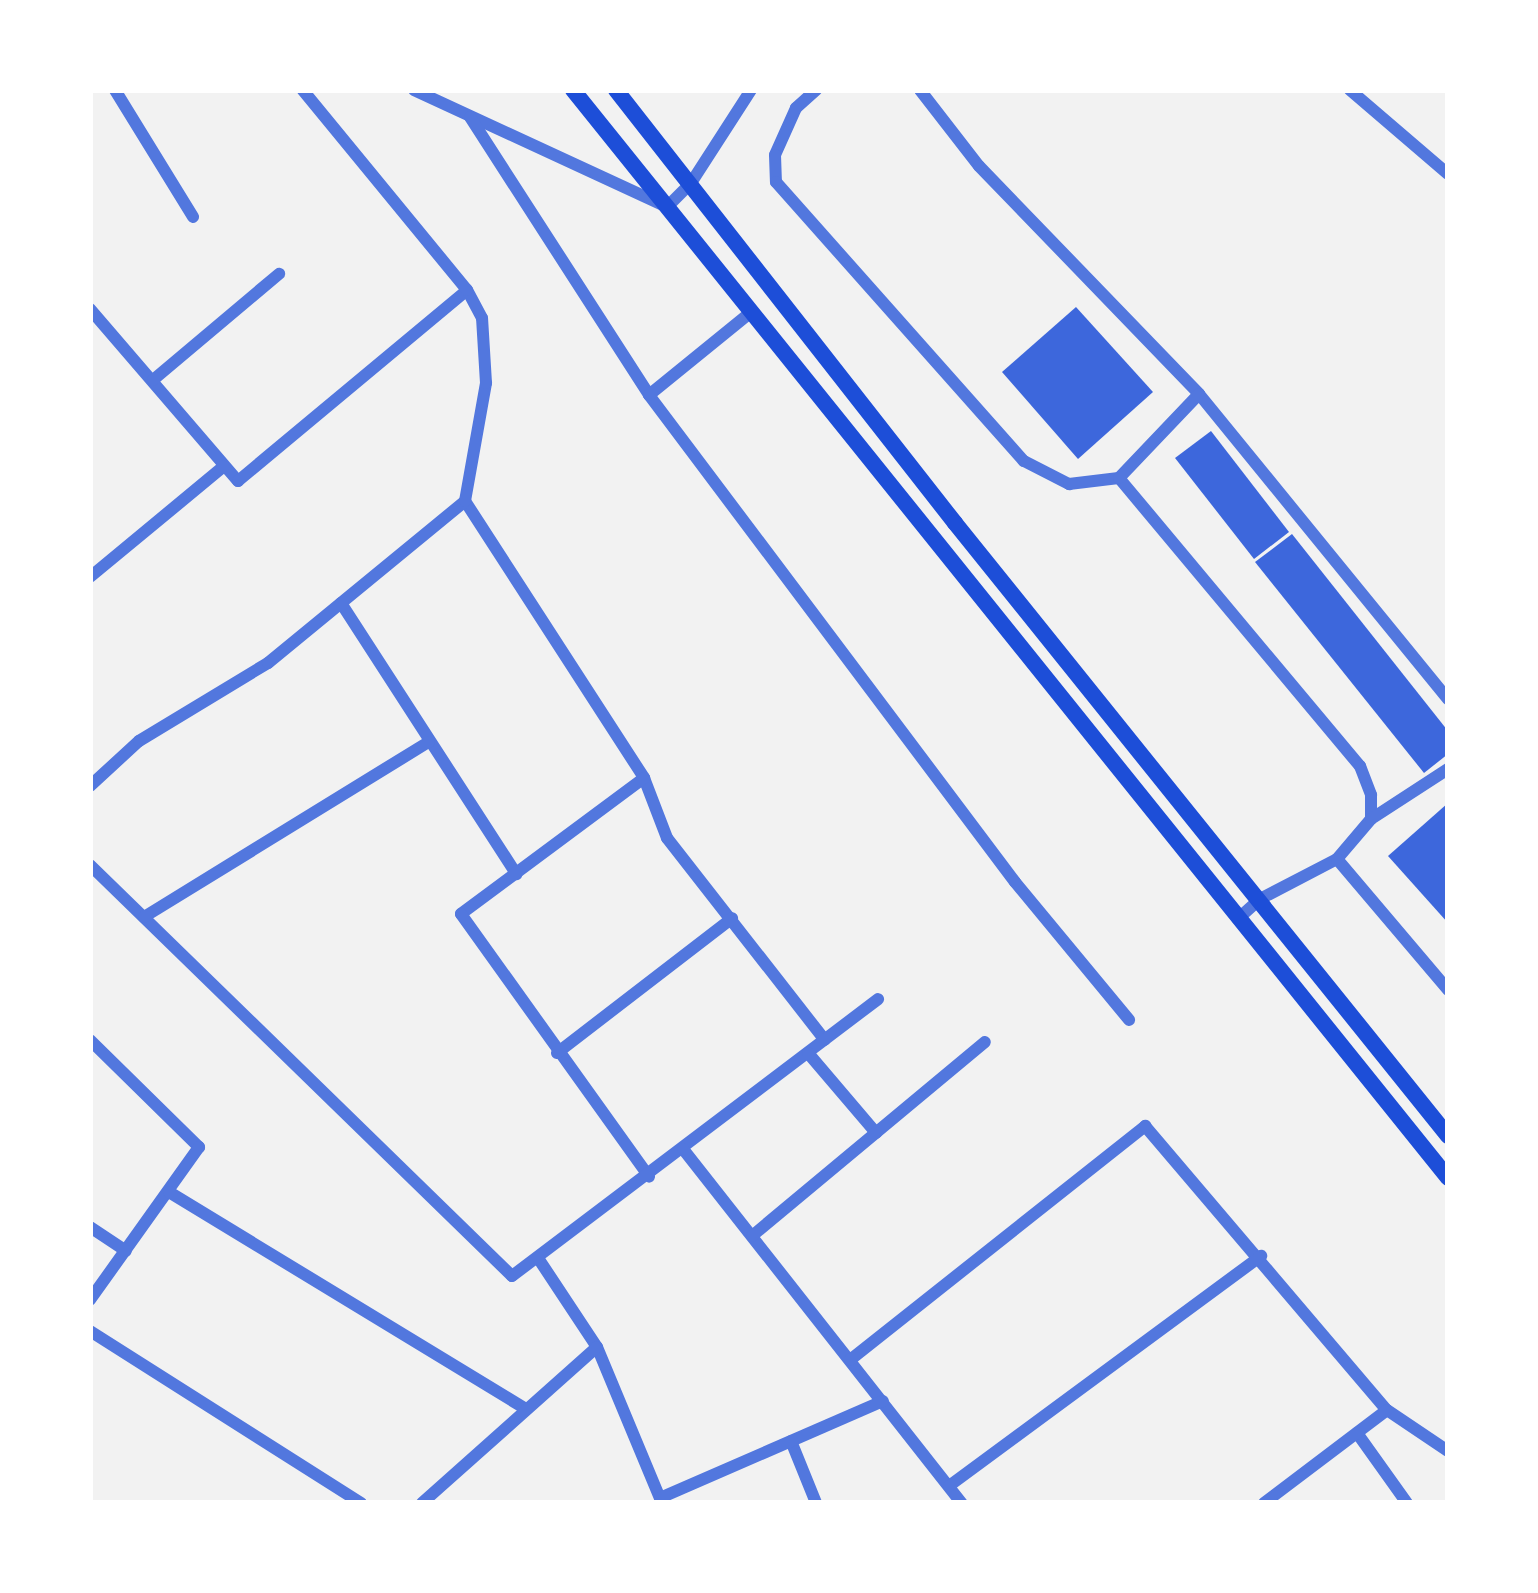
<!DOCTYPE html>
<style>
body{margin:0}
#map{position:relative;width:1538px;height:1593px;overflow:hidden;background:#f2f2f2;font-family:"Asap Condensed",sans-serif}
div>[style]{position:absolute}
.building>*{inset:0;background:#3d67dc}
.minor>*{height:12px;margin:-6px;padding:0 6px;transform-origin:6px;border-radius:6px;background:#5277de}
.secondary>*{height:16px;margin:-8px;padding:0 8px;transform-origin:8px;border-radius:8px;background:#1d4ed8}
span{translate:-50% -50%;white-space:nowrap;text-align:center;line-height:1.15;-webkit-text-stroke:9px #fff;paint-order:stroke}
.frame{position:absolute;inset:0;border:93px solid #fff;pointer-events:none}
</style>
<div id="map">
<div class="building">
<i style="clip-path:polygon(1076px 307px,1153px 392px,1078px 459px,1002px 372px)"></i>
<i style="clip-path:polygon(1211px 431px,1289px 532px,1254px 559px,1175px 458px)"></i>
<i style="clip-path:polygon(1292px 534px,1448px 731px,1448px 754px,1424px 773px,1255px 562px)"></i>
<i style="clip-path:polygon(1448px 803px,1448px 923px,1388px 856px)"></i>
</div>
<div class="minor">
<i style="left:115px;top:90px;width:149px;rotate:58.4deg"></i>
<i style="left:414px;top:90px;width:279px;rotate:24.8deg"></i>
<i style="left:667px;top:207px;width:34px;rotate:-45deg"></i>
<i style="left:691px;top:183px;width:111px;rotate:-57.2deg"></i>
<i style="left:816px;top:90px;width:27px;rotate:138deg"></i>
<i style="left:796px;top:108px;width:51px;rotate:114.1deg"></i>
<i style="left:775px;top:155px;width:27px;rotate:88deg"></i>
<i style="left:776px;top:182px;width:373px;rotate:48.4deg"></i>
<i style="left:1024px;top:461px;width:51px;rotate:27.1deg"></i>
<i style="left:1069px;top:484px;width:50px;rotate:-6.8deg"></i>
<i style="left:1119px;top:478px;width:376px;rotate:50.1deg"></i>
<i style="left:1360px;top:766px;width:31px;rotate:69deg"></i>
<i style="left:1371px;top:795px;width:24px;rotate:90deg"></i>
<i style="left:1371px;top:819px;width:52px;rotate:130.4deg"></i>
<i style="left:1337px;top:859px;width:87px;rotate:152.5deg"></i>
<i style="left:1260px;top:899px;width:30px;rotate:138deg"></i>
<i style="left:920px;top:90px;width:96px;rotate:52.2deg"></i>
<i style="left:979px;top:166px;width:317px;rotate:46deg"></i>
<i style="left:1199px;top:394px;width:394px;rotate:50.8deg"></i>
<i style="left:1350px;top:90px;width:129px;rotate:40.6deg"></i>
<i style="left:470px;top:117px;width:331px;rotate:57.2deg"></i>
<i style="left:649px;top:395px;width:609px;rotate:53.07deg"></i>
<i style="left:1015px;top:882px;width:179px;rotate:50.4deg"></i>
<i style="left:90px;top:309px;width:227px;rotate:49.3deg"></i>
<i style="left:238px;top:481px;width:298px;rotate:-39.8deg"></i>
<i style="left:153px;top:380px;width:165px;rotate:-40.1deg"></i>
<i style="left:649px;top:395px;width:130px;rotate:-39.1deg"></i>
<i style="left:1119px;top:478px;width:116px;rotate:-46.4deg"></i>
<i style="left:465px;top:501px;width:330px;rotate:57.1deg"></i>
<i style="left:644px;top:778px;width:64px;rotate:69deg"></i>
<i style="left:667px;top:838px;width:256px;rotate:52deg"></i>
<i style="left:90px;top:577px;width:173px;rotate:-39.6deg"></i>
<i style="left:341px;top:603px;width:323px;rotate:57.1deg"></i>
<i style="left:644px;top:778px;width:228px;rotate:143.4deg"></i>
<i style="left:461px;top:914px;width:323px;rotate:54.4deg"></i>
<i style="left:90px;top:786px;width:67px;rotate:-42.6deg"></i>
<i style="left:139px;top:741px;width:151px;rotate:-31.2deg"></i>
<i style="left:268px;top:663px;width:255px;rotate:-39.4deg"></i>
<i style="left:465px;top:501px;width:120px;rotate:-79.9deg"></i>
<i style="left:486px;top:383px;width:65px;rotate:-93.5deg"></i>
<i style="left:482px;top:318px;width:32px;rotate:-118deg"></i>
<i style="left:467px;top:290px;width:259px;rotate:-129.4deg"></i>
<i style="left:1371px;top:819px;width:92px;rotate:-33deg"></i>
<i style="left:1337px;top:859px;width:172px;rotate:49.7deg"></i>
<i style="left:90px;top:865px;width:589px;rotate:44.24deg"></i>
<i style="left:512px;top:1276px;width:459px;rotate:-37.1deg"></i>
<i style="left:144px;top:917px;width:334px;rotate:-31.6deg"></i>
<i style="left:90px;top:1040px;width:153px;rotate:44.5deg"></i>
<i style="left:199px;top:1147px;width:188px;rotate:125.5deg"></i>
<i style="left:557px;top:1053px;width:221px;rotate:-37.6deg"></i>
<i style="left:808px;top:1053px;width:105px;rotate:49.6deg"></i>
<i style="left:683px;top:1149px;width:451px;rotate:51.8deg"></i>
<i style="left:169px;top:1192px;width:418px;rotate:31.3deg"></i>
<i style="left:90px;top:1227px;width:43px;rotate:33.7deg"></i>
<i style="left:752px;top:1236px;width:303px;rotate:-39.8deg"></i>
<i style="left:538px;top:1258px;width:107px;rotate:56.5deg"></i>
<i style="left:597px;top:1347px;width:169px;rotate:67.4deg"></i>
<i style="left:90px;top:1331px;width:321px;rotate:32.4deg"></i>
<i style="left:850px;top:1360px;width:377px;rotate:-38.4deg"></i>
<i style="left:1145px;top:1126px;width:373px;rotate:49.6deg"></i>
<i style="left:1387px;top:1410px;width:73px;rotate:33.9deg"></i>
<i style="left:1357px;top:1433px;width:86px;rotate:54.5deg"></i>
<i style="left:791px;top:1441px;width:67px;rotate:68deg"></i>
<i style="left:949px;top:1486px;width:388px;rotate:-36.4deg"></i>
<i style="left:660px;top:1498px;width:243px;rotate:-23.5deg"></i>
<i style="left:422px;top:1503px;width:234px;rotate:-41.7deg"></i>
<i style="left:1264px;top:1503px;width:154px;rotate:-37.1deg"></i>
</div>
<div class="secondary">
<i style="left:573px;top:90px;width:1396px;rotate:51.19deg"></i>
<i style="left:616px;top:90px;width:550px;rotate:51.94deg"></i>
<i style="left:955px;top:523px;width:787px;rotate:51.19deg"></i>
</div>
<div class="frame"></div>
</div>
